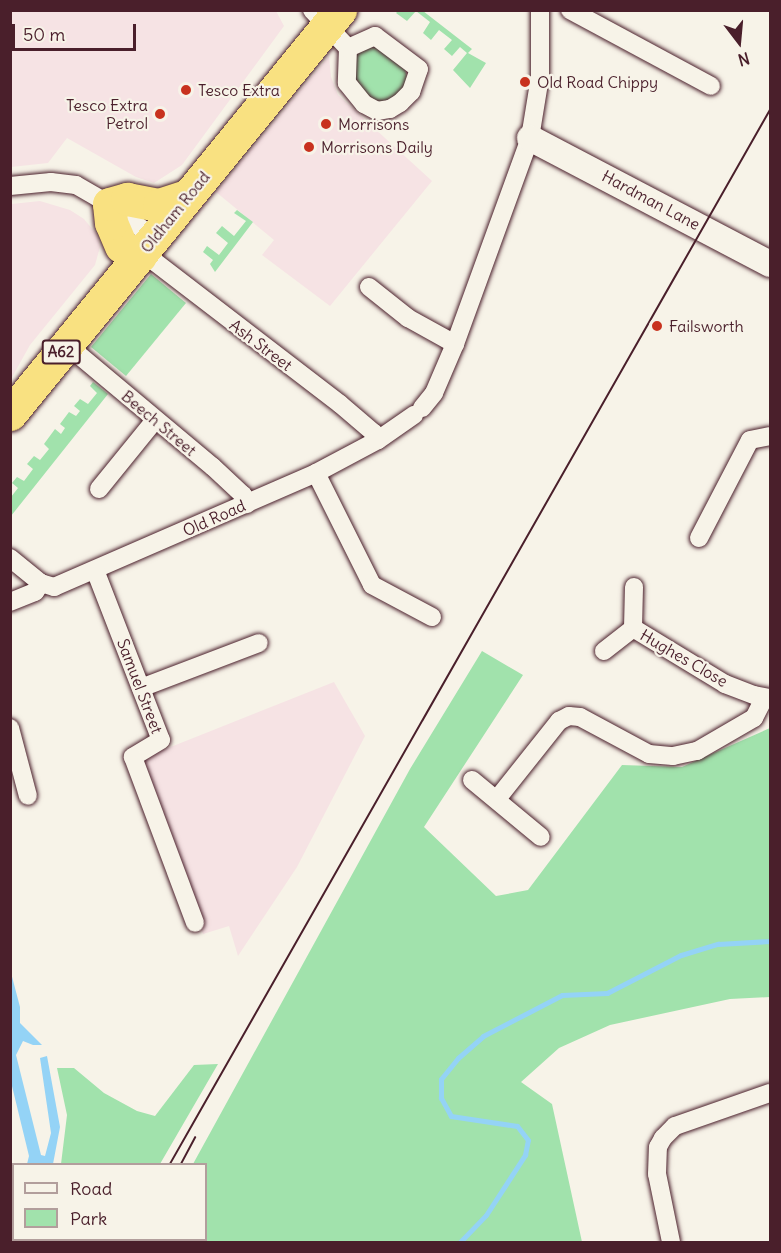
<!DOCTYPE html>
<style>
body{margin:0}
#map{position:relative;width:781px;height:1253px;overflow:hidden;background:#f7f3e8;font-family:Delius,sans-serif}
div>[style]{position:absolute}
.built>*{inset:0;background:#f6e3e4}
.green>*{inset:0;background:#a1e2ac}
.water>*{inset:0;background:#94d3f6}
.stream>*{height:5px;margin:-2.5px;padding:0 2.5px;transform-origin:2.5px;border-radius:2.5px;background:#94d3f6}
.roads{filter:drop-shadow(0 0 2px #4a1f2b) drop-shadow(0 0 2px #4a1f2b)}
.street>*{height:18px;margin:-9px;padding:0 9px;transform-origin:9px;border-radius:9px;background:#f7f3e8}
.secondary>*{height:26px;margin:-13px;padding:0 13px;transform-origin:13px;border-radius:13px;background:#f7f3e8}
.highway>*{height:33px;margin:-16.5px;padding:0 16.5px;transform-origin:16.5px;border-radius:16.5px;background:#f9e181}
.tram>*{height:1.5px;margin:-0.75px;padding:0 0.75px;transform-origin:0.75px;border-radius:0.75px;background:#4a1f2b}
.dots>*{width:16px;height:16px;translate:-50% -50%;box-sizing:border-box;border:3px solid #f7f3e8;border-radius:50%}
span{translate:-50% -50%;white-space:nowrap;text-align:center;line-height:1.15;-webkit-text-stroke:4.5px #f7f3e8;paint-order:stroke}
.shield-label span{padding:2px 4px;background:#f7f3e8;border:2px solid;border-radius:4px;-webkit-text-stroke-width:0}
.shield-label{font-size:15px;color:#4a1f2b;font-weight:700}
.poi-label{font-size:16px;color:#4a1f2b}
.left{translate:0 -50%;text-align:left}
.right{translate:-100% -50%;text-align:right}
.street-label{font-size:16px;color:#4a1f2b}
.frame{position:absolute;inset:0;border:12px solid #4a1f2b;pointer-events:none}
.legend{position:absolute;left:12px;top:1163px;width:195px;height:78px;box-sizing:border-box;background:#f7f3e8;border:2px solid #b29e9c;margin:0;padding:8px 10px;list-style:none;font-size:18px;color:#4a1f2b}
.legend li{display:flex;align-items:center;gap:12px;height:30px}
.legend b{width:30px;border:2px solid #b29e9c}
.north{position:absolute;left:709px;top:12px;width:60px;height:60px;-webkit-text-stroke:4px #f7f3e8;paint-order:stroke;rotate:164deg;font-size:16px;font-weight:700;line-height:24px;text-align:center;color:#4a1f2b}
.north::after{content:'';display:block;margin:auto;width:21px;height:27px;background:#4a1f2b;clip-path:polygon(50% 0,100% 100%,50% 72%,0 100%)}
.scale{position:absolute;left:12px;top:24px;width:124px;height:27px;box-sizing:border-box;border:3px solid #4a1f2b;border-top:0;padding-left:8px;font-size:18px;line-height:21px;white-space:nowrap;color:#4a1f2b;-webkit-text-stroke:4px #f7f3e8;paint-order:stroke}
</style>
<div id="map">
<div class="built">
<i style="clip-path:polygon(10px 11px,276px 11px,284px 26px,182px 165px,154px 183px,136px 177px,67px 138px,48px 163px,11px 167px)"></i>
<i style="clip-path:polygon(329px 56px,331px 77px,338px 95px,432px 181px,330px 306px,262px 255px,274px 240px,216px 192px)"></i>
<i style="clip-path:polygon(40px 201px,70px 210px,84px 219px,97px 235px,100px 247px,95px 265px,30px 345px,11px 379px,11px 204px)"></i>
<i style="clip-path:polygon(334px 682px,365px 736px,297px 867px,238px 956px,229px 926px,203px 934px,138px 760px)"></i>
</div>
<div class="green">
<i style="clip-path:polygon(398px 11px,423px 11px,472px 49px,468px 53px,486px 63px,470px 88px,453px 70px,467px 53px,460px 47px,452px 56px,444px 49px,452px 40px,439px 30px,431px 40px,423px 33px,430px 22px,416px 11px,407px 21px,396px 13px)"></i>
<i style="clip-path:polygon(368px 47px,377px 47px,404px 66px,408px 81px,397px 99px,379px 102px,365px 95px,355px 84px,351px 59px,358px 50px)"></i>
<i style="clip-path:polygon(237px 210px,253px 222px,215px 272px,210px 264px,213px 260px,203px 252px,207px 246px,219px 255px,228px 243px,216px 233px,222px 226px,234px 236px,246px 221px,234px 213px)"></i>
<i style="clip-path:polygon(151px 274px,186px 303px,126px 376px,91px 347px)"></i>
<i style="clip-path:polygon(93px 382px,108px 394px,11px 516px,11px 497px,18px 488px,12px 483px,17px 477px,24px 481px,33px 469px,27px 464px,34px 456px,40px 460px,49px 449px,44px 444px,55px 429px,61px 434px,65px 428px,60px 424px,69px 412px,76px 416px,80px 411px,74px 406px,80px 399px,88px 404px,97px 393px,90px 386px)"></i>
<i style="clip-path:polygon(482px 651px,523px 675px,424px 827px,496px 896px,528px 890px,622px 765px,682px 767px,770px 728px,770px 997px,730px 999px,610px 1025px,559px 1048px,521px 1082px,552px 1104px,582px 1242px,151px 1242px,153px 1240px,206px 1240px,206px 1164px,193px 1164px,410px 769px)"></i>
<i style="clip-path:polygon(218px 1064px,160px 1164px,61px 1164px,67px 1115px,57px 1068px,74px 1068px,104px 1093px,137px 1111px,155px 1116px,194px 1065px)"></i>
</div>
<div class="water">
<i style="clip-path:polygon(10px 969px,20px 1007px,20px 1023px,42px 1045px,33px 1045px,23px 1041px,16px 1055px,41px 1155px,45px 1156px,51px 1133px,40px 1058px,47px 1056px,60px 1127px,53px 1164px,27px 1164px,29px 1156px,11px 1082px)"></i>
</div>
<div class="stream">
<i style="left:460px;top:1242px;width:37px;rotate:-46deg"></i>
<i style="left:486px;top:1215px;width:72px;rotate:-57deg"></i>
<i style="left:525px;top:1155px;width:15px;rotate:-79deg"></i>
<i style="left:528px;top:1140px;width:18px;rotate:-128deg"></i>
<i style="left:517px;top:1126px;width:67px;rotate:-171.4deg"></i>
<i style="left:451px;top:1116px;width:21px;rotate:-119deg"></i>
<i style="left:441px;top:1098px;width:19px;rotate:-90deg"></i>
<i style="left:441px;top:1079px;width:27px;rotate:-51deg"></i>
<i style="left:458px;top:1058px;width:33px;rotate:-41deg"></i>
<i style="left:483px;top:1036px;width:89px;rotate:-27.4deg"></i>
<i style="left:562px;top:995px;width:45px;rotate:-2.5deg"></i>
<i style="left:607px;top:993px;width:83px;rotate:-27.2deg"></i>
<i style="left:681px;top:955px;width:39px;rotate:-17deg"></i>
<i style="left:718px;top:944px;width:52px;rotate:-3.3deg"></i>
</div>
<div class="roads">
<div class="street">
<i style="left:312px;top:10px;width:52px;rotate:46.5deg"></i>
<i style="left:348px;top:48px;width:35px;rotate:92deg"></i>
<i style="left:347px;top:83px;width:27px;rotate:51deg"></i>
<i style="left:364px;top:104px;width:15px;rotate:28deg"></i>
<i style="left:377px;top:111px;width:13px;rotate:-9deg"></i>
<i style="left:390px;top:109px;width:12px;rotate:-31deg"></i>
<i style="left:400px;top:103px;width:16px;rotate:-45deg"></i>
<i style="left:411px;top:92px;width:24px;rotate:-71deg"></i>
<i style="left:419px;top:69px;width:55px;rotate:-143.1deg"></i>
<i style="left:375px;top:36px;width:30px;rotate:156deg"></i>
<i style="left:570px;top:10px;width:160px;rotate:28.3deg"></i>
<i style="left:10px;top:186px;width:41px;rotate:-5.6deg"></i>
<i style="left:51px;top:182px;width:25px;rotate:7deg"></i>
<i style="left:76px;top:185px;width:38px;rotate:30deg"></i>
<i style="left:109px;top:204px;width:56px;rotate:37.1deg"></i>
<i style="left:140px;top:256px;width:16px;rotate:22deg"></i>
<i style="left:155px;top:262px;width:233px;rotate:37.5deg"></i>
<i style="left:340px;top:404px;width:45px;rotate:40.5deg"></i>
<i style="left:374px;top:433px;width:8px;rotate:60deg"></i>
<i style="left:369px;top:287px;width:50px;rotate:38.5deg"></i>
<i style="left:408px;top:318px;width:54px;rotate:29deg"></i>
<i style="left:67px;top:345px;width:190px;rotate:39.9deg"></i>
<i style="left:213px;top:467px;width:41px;rotate:43deg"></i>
<i style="left:243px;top:495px;width:10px;rotate:66deg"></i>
<i style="left:422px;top:408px;width:19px;rotate:-51deg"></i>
<i style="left:434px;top:393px;width:53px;rotate:-66.8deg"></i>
<i style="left:455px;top:344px;width:219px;rotate:-70deg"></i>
<i style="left:530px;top:138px;width:62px;rotate:-80.7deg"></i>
<i style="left:540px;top:77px;width:67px;rotate:-90deg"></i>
<i style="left:316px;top:473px;width:125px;rotate:63.4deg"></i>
<i style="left:372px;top:585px;width:68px;rotate:28.1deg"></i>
<i style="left:99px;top:489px;width:89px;rotate:-50.9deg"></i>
<i style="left:699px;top:538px;width:110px;rotate:-62.5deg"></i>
<i style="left:750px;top:440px;width:20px;rotate:-11deg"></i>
<i style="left:10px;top:558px;width:40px;rotate:39deg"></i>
<i style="left:41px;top:583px;width:14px;rotate:17deg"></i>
<i style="left:54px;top:587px;width:286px;rotate:-23.5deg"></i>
<i style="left:316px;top:473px;width:70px;rotate:-28deg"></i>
<i style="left:378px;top:440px;width:44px;rotate:-34.8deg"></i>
<i style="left:95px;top:570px;width:182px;rotate:68.8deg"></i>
<i style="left:161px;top:740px;width:33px;rotate:149deg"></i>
<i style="left:133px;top:757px;width:177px;rotate:69.5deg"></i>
<i style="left:10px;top:602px;width:27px;rotate:-22deg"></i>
<i style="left:35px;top:592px;width:11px;rotate:-56deg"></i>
<i style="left:633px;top:628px;width:108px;rotate:31.3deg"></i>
<i style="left:725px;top:684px;width:31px;rotate:21deg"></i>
<i style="left:754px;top:695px;width:16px;rotate:11deg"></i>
<i style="left:604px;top:651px;width:37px;rotate:-38deg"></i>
<i style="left:633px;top:628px;width:41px;rotate:-88.6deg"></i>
<i style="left:141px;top:688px;width:126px;rotate:-20.9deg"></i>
<i style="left:10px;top:728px;width:70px;rotate:75.2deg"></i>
<i style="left:472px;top:780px;width:89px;rotate:39.6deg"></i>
<i style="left:497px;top:799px;width:100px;rotate:-51.5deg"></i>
<i style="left:559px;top:721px;width:11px;rotate:-27deg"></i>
<i style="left:569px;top:716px;width:11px;rotate:5deg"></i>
<i style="left:580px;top:717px;width:78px;rotate:28.2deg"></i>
<i style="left:649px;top:754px;width:24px;rotate:5deg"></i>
<i style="left:673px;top:756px;width:25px;rotate:-12deg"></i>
<i style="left:697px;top:751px;width:66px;rotate:-30.1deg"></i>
<i style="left:754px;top:718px;width:22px;rotate:-63deg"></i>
<i style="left:671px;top:1242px;width:69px;rotate:-101.6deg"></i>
<i style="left:657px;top:1174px;width:27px;rotate:-88deg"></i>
<i style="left:658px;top:1147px;width:10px;rotate:-61deg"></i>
<i style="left:663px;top:1138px;width:17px;rotate:-45deg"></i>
<i style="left:675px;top:1126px;width:101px;rotate:-19.2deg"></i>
</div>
<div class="secondary">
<i style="left:530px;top:138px;width:271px;rotate:27.7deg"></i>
</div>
<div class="highway">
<i style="left:140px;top:256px;width:21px;rotate:-152deg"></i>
<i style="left:121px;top:246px;width:25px;rotate:-113deg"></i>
<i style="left:111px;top:223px;width:19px;rotate:-96deg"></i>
<i style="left:109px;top:204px;width:19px;rotate:-16deg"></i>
<i style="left:127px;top:199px;width:33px;rotate:11deg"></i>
<i style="left:159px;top:205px;width:29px;rotate:-18deg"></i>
<i style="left:10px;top:414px;width:522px;rotate:-50.76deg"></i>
</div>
</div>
<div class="tram">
<i style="left:170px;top:1164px;width:1213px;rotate:-60.35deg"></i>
<i style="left:181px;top:1164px;width:30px;rotate:-62deg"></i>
<i style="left:125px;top:1242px;width:3px;rotate:-45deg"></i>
<i style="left:136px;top:1242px;width:3px;rotate:-45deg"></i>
</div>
<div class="dots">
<i style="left:525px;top:82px;background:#c8321e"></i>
<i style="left:186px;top:90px;background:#c8321e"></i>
<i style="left:160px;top:114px;background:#c8321e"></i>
<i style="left:326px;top:124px;background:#c8321e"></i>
<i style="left:309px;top:147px;background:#c8321e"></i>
<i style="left:657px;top:326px;background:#c8321e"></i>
</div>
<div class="shield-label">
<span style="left:61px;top:352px">A62</span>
</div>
<div class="poi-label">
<span class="left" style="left:537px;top:82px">Old Road Chippy</span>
<span class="left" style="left:198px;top:90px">Tesco Extra</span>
<span class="right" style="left:148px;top:114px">Tesco Extra<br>Petrol</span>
<span class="left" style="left:338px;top:124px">Morrisons</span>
<span class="left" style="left:321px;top:147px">Morrisons Daily</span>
<span class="left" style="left:669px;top:326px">Failsworth</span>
</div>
<div class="street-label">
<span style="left:651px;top:200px;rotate:28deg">Hardman Lane</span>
<span style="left:175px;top:212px;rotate:-51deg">Oldham Road</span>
<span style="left:261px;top:345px;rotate:37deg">Ash Street</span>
<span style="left:159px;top:423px;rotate:40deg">Beech Street</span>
<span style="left:214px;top:518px;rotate:-24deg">Old Road</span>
<span style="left:684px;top:658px;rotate:30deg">Hughes Close</span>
<span style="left:140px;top:686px;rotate:69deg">Samuel Street</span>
</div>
<div class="frame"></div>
<ul class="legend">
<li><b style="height:8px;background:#f7f3e8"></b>Road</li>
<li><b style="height:16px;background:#a1e2ac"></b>Park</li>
</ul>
<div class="north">N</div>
<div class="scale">50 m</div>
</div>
